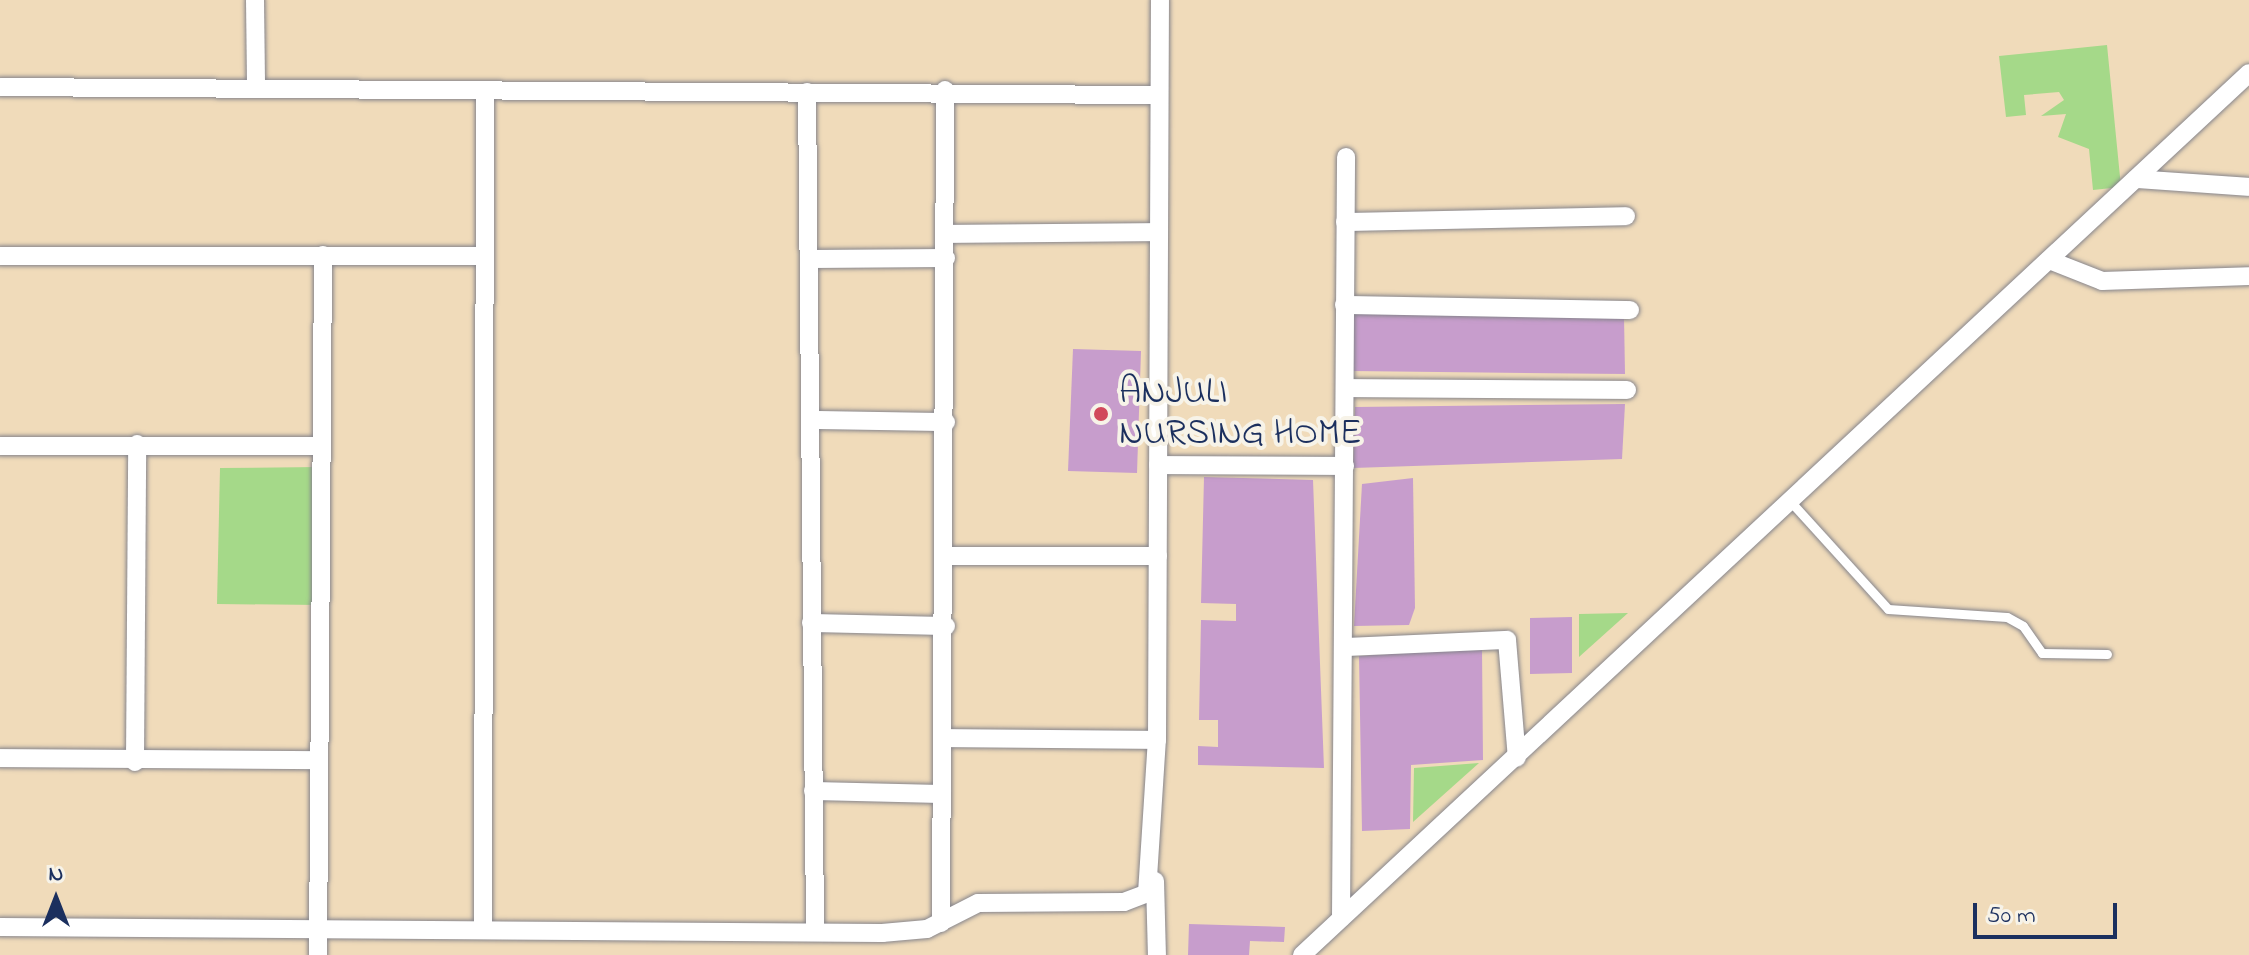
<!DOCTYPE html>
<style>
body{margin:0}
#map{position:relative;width:2249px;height:955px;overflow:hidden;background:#f0dbba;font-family:"Indie Flower",sans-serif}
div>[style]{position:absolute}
.green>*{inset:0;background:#a5d989}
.building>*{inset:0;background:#c79dcc}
.roads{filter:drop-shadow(0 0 2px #86858c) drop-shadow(0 0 2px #86858c)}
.lane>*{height:9px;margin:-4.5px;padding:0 4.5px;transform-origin:4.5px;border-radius:4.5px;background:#fff}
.street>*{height:18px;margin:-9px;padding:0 9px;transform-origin:9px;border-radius:9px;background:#fff}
.dots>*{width:22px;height:22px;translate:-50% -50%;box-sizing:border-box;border:4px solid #f7f3e8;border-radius:50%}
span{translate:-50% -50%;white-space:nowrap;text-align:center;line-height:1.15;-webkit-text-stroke:8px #f7f3e8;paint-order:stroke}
.poi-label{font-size:36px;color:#1b2f5e}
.left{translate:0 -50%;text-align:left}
.north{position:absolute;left:16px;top:859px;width:80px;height:80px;-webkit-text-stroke:6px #f7f3e8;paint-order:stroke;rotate:0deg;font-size:22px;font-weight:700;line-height:32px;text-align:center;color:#1b2f5e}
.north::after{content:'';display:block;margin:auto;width:28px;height:36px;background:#1b2f5e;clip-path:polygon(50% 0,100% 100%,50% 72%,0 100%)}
.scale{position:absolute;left:1973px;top:903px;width:144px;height:36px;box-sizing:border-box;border:4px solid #1b2f5e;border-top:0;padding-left:10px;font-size:24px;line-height:28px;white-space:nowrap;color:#1b2f5e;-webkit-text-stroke:6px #f7f3e8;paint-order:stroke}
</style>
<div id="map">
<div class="green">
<i style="clip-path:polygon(2107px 45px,2121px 187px,2093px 190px,2089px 149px,2058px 137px,2066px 114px,2041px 116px,2064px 100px,2059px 92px,2024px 95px,2026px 115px,2006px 117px,1999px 56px)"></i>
<i style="clip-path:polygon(319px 467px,319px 605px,217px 604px,220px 468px)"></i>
<i style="clip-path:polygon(1628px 613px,1579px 657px,1579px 614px)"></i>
<i style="clip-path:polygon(1479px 763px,1413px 822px,1414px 768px)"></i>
</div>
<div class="building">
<i style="clip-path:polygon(1350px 312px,1624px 316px,1625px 374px,1351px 371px)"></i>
<i style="clip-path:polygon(1073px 349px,1141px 351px,1137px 473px,1068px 471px)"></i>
<i style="clip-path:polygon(1625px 404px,1622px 459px,1353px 468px,1355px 407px)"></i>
<i style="clip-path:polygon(1204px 477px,1313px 480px,1324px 768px,1198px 765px,1198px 746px,1218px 747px,1218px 720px,1199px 720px,1201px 620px,1236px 621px,1236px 604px,1201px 603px)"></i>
<i style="clip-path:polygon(1413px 478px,1415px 608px,1409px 625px,1354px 626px,1362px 484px)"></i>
<i style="clip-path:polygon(1572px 617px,1572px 673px,1530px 674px,1530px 618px)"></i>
<i style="clip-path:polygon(1482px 648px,1483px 760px,1411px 765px,1410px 829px,1362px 831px,1359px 656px)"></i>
<i style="clip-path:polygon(1189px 924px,1285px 927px,1284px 942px,1250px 941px,1249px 955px,1188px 955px)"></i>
</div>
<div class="roads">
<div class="lane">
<i style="left:1791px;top:502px;width:144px;rotate:47.8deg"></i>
<i style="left:1888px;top:609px;width:119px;rotate:3.8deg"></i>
<i style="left:2007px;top:617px;width:18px;rotate:29deg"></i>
<i style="left:2023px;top:626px;width:33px;rotate:55deg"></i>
<i style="left:2042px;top:653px;width:65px;rotate:0.9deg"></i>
</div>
<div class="street">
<i style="left:255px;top:0;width:88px;rotate:89.3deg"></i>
<i style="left:0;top:87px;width:1157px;rotate:0.4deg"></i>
<i style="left:807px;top:92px;width:839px;rotate:89.45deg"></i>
<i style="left:2136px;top:179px;width:113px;rotate:4deg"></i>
<i style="left:1345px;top:222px;width:281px;rotate:-1.2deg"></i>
<i style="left:947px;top:234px;width:212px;rotate:-0.5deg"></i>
<i style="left:0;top:256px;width:485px"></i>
<i style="left:811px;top:259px;width:135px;rotate:-0.4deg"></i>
<i style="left:2049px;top:260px;width:57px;rotate:21.6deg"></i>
<i style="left:2102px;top:281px;width:147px;rotate:-1.9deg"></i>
<i style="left:1344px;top:305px;width:286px;rotate:1deg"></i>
<i style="left:1346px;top:388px;width:281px;rotate:0.4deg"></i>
<i style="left:812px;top:420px;width:134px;rotate:0.9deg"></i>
<i style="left:0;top:446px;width:320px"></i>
<i style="left:1158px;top:465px;width:187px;rotate:0.3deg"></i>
<i style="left:946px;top:556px;width:212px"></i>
<i style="left:811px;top:623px;width:135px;rotate:1.3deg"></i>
<i style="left:1344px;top:647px;width:163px;rotate:-2.5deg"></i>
<i style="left:1507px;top:640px;width:118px;rotate:85.2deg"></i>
<i style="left:944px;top:738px;width:213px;rotate:0.5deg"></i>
<i style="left:0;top:758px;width:319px;rotate:0.4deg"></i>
<i style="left:135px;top:762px;width:318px;rotate:-89.6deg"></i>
<i style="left:813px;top:791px;width:129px;rotate:1.3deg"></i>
<i style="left:1155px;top:881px;width:74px;rotate:88.5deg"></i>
<i style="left:1341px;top:918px;width:761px;rotate:-89.62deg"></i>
<i style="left:941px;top:923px;width:833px;rotate:-89.72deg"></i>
<i style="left:0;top:927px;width:882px;rotate:0.39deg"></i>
<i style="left:882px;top:933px;width:45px;rotate:-5.1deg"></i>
<i style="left:927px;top:929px;width:57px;rotate:-27deg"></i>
<i style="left:978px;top:903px;width:146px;rotate:-0.4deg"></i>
<i style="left:1124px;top:902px;width:25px;rotate:-21deg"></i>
<i style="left:1147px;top:893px;width:153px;rotate:-86.3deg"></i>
<i style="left:1157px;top:740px;width:740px;rotate:-89.77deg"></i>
<i style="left:483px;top:927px;width:835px;rotate:-89.86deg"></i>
<i style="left:318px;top:955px;width:700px;rotate:-89.59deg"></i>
<i style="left:1302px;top:955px;width:1294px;rotate:-42.96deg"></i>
</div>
</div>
<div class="dots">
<i style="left:1101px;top:414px;background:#d1495b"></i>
</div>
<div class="poi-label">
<span class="left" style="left:1119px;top:414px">ANJULI<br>NURSING HOME</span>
</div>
<div class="north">N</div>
<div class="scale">50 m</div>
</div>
